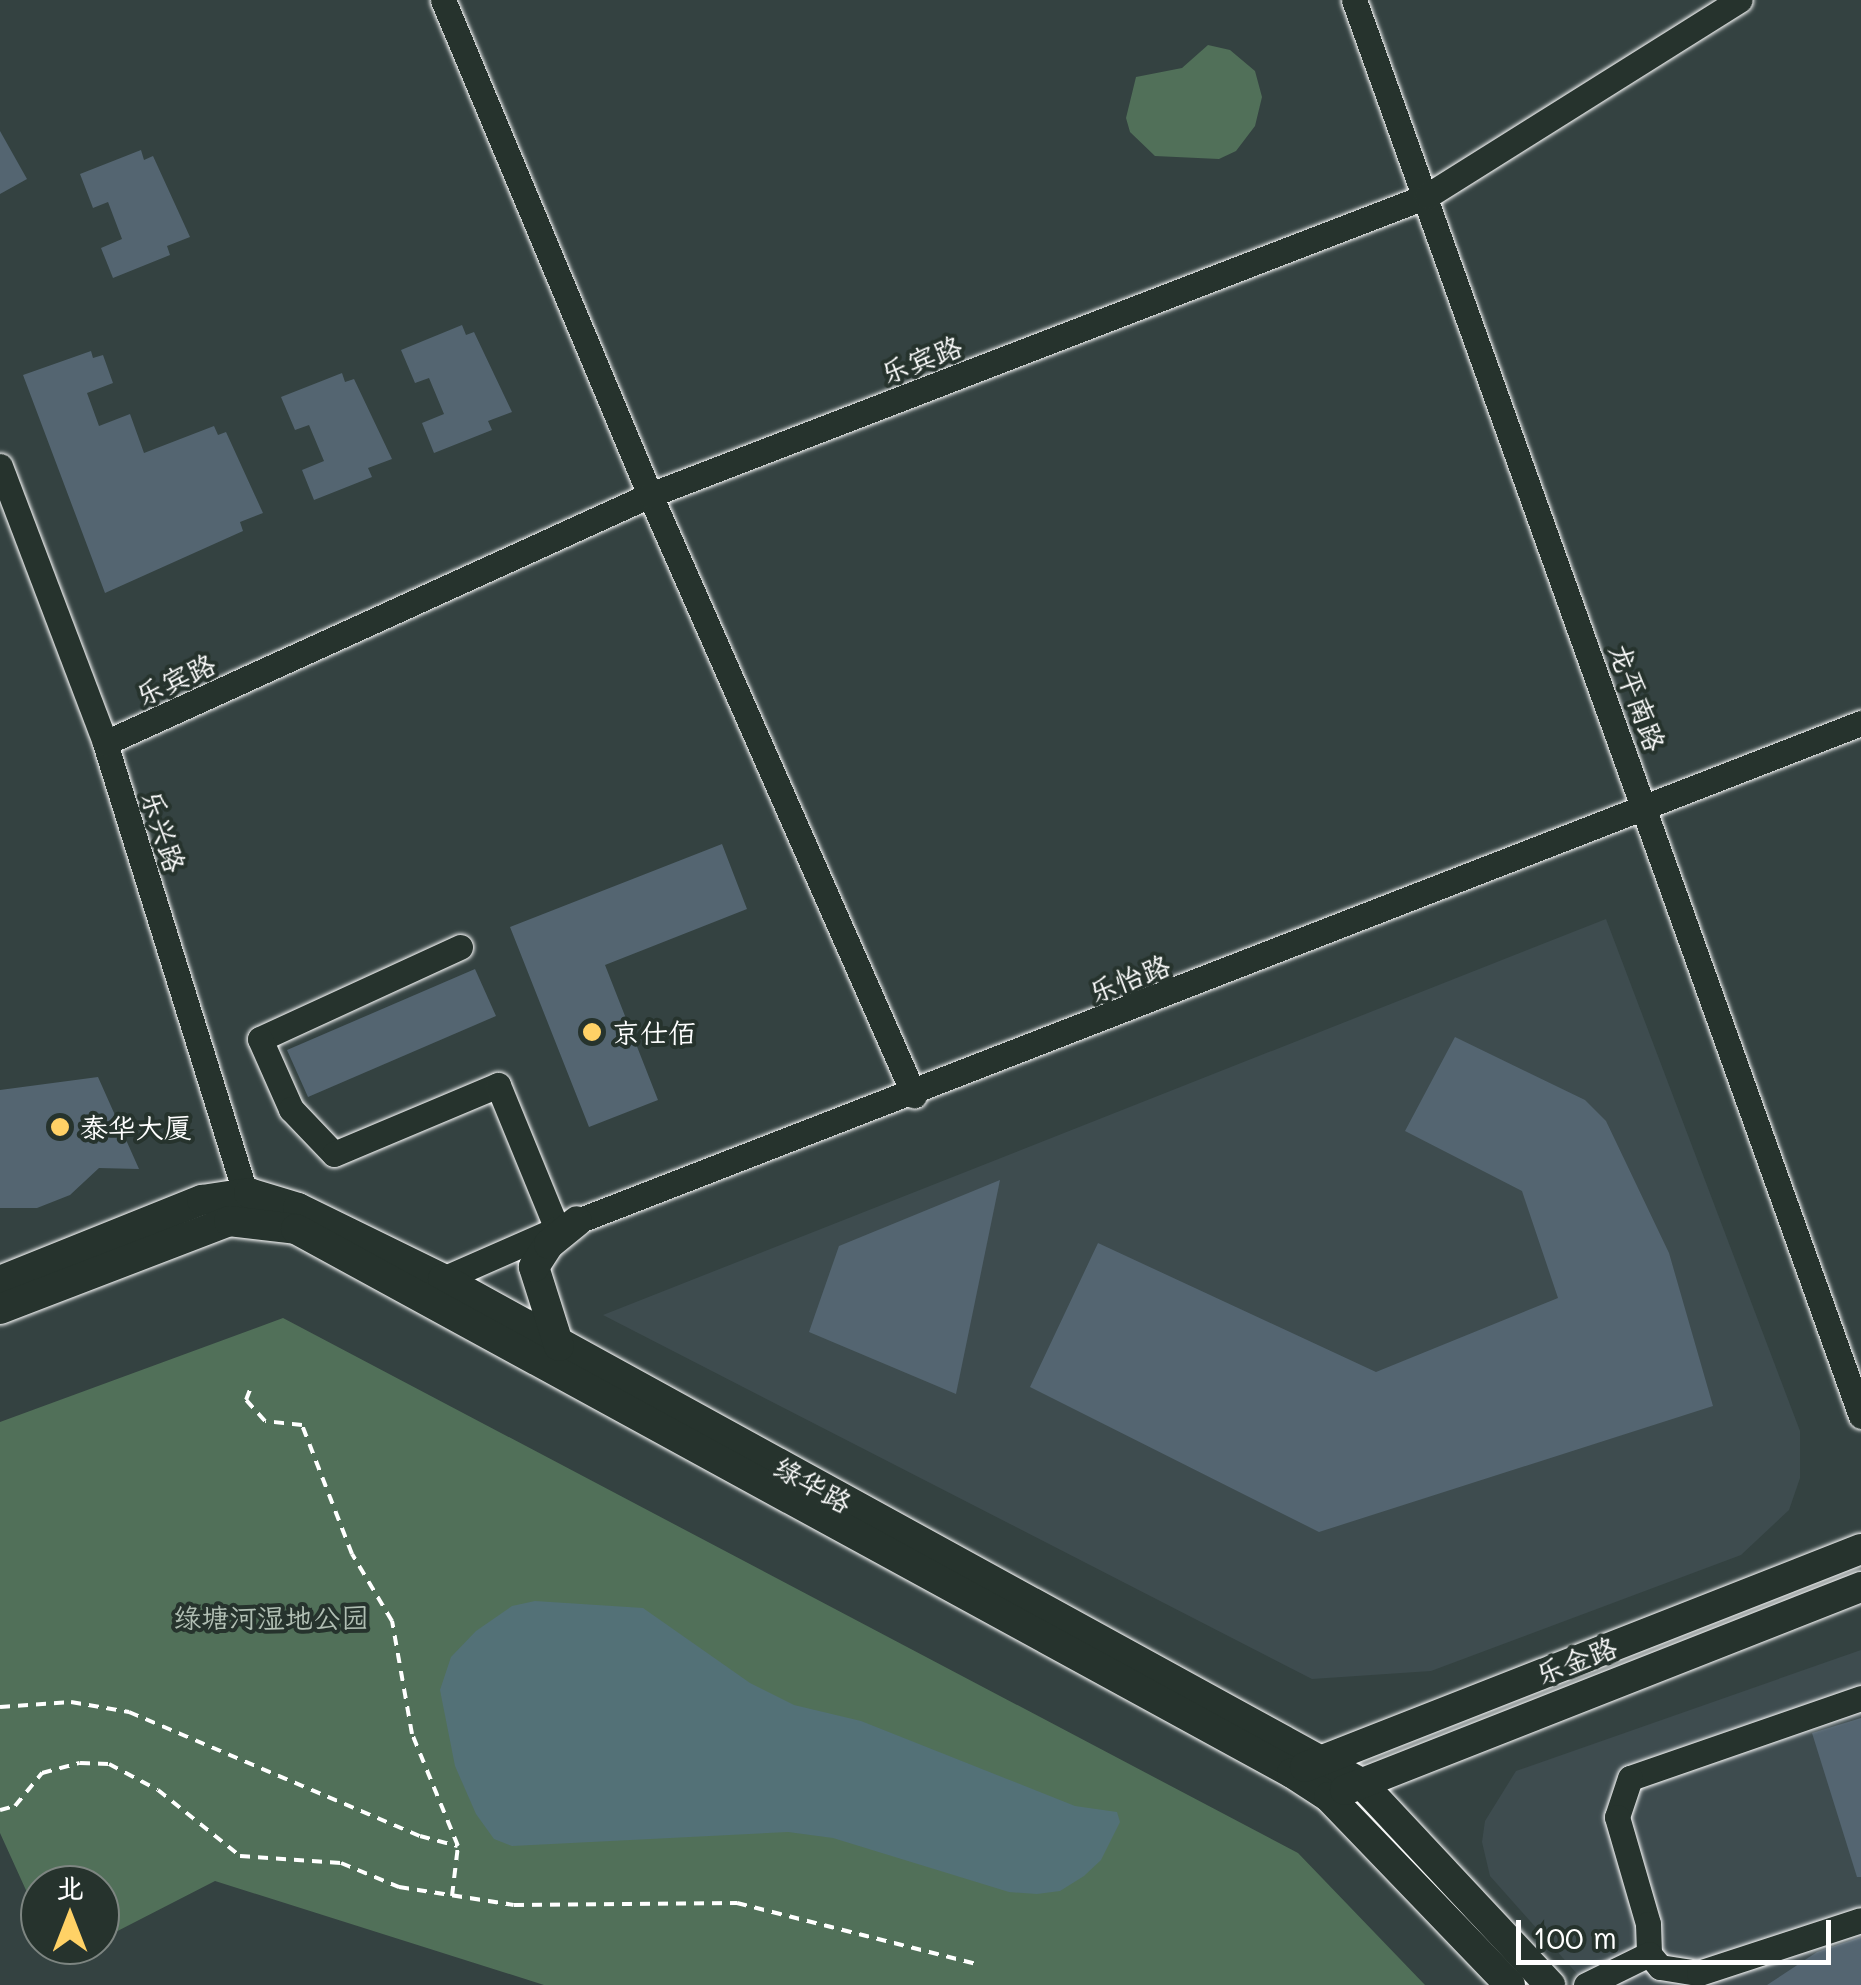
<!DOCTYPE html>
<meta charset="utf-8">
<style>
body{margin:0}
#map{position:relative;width:1861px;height:1985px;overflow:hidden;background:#344241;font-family:Mali,"LXGW WenKai TC",sans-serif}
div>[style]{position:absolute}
.built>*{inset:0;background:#3e4c4f}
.green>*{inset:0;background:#517059}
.water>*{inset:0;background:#537177}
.building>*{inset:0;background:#546571}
.path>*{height:4px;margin-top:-2px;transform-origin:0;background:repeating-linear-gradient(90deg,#fff 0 10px,transparent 0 18px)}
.roads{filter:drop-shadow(0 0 2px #fff) drop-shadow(0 0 2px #fff)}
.minor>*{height:25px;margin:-12.5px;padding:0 12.5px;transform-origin:12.5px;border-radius:12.5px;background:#26332d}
.major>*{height:30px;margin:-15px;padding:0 15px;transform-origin:15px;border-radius:15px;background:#26332d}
.dots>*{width:28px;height:28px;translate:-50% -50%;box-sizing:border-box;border:5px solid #26332d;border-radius:50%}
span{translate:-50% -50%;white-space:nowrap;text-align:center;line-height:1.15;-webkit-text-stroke:8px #26332d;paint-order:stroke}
.street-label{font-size:28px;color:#fff}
.poi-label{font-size:28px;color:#fff}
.left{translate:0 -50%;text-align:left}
.park-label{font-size:28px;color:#b1bfb4}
.north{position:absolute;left:20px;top:1865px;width:100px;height:100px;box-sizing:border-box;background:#26332d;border:2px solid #7d8581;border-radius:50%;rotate:0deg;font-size:28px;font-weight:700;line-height:40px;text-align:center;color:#fff}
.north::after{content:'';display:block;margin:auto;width:35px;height:45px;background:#ffd166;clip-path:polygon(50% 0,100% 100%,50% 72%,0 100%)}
.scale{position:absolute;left:1516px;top:1920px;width:315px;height:45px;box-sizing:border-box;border:5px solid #fff;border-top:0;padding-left:12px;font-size:30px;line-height:35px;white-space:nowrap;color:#fff;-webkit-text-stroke:8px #26332d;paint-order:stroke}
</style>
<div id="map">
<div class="built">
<i style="clip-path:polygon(1606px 919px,1800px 1431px,1800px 1478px,1789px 1510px,1741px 1555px,1431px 1671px,1312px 1679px,603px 1315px)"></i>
<i style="clip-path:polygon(1861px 1650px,1861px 1985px,1587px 1985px,1490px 1876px,1482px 1842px,1485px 1821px,1516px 1771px)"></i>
</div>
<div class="green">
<i style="clip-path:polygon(1208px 45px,1230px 50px,1255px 71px,1262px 97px,1255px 126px,1236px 151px,1219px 159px,1155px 156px,1130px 132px,1126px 118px,1136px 77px,1182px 68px)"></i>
<i style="clip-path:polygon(283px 1318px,1298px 1853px,1425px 1985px,544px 1985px,215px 1881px,100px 1940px,100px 1885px,40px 1885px,40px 1921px,0 1833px,0 1422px)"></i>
</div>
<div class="water">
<i style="clip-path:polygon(535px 1601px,643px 1608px,750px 1683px,794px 1705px,861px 1721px,1075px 1806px,1117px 1812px,1120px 1822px,1101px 1860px,1084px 1876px,1060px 1891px,1037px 1894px,1009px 1892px,833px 1838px,788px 1832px,512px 1846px,494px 1839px,476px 1814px,455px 1766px,440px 1690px,451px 1657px,476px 1631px,512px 1606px)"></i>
</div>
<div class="building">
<i style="clip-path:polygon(0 131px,27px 179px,0 194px)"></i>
<i style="clip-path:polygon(141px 150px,144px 160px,153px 156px,190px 237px,167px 246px,170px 255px,113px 278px,101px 248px,122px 239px,108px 202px,93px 208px,80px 174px)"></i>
<i style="clip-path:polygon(462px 325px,466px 335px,474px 332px,512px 412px,488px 421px,492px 430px,434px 453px,422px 423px,444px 414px,429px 378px,415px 383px,401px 350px)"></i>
<i style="clip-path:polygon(91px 351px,93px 358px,103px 355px,113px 383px,87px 393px,99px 426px,130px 414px,144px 453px,214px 426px,218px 435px,226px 432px,263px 513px,240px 522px,243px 531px,105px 593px,23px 375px)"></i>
<i style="clip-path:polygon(342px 373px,345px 382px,354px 379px,392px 459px,368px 468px,372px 477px,314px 500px,302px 470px,324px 461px,309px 425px,295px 430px,281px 397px)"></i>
<i style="clip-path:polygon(722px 844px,747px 909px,605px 965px,658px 1100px,589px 1127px,510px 927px)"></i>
<i style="clip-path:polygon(475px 969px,496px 1016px,308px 1097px,287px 1050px)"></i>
<i style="clip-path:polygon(1455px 1037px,1585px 1100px,1606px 1121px,1669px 1253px,1713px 1406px,1319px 1532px,1030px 1387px,1098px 1243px,1376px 1372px,1558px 1298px,1522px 1191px,1405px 1131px)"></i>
<i style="clip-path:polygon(98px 1077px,139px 1169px,99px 1168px,70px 1195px,37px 1208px,0 1208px,0 1090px)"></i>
<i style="clip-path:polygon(1000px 1180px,956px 1394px,809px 1332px,839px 1246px)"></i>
<i style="clip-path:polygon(1861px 1718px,1861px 1877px,1857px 1877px,1812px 1733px)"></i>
<i style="clip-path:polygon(1861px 1937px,1861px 1985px,1767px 1985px,1817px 1952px)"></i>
</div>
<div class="path">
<i style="left:0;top:1707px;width:71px;rotate:-4deg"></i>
<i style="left:71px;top:1702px;width:59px;rotate:9.8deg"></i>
<i style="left:129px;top:1712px;width:316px;rotate:23.1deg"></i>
<i style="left:420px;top:1836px;width:39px;rotate:15deg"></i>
<i style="left:458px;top:1846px;width:121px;rotate:-112.3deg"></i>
<i style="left:412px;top:1734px;width:115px;rotate:-100deg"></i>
<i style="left:392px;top:1621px;width:78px;rotate:-120.8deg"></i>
<i style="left:352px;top:1554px;width:138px;rotate:-111.2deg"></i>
<i style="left:302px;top:1425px;width:37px;rotate:-174deg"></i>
<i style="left:265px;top:1421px;width:28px;rotate:-132deg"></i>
<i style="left:246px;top:1400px;width:14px;rotate:-69deg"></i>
<i style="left:0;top:1810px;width:16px;rotate:-15deg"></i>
<i style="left:15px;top:1806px;width:43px;rotate:-50.7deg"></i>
<i style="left:42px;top:1773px;width:39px;rotate:-15deg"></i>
<i style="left:80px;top:1763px;width:29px;rotate:2deg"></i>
<i style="left:109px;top:1764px;width:55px;rotate:28deg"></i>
<i style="left:158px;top:1790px;width:105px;rotate:38.8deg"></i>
<i style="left:240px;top:1856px;width:101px;rotate:4deg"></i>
<i style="left:341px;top:1863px;width:63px;rotate:22.5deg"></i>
<i style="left:399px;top:1887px;width:116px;rotate:8.9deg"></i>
<i style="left:514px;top:1905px;width:223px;rotate:-0.5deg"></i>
<i style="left:737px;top:1903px;width:247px;rotate:14.3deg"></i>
<i style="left:452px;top:1896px;width:50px;rotate:-83.2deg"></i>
</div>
<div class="roads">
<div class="minor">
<i style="left:443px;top:0;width:537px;rotate:67.31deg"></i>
<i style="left:650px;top:495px;width:656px;rotate:66.25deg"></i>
<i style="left:1354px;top:0;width:1504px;rotate:70.3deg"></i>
<i style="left:0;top:466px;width:296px;rotate:69.2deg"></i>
<i style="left:105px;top:743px;width:490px;rotate:72.7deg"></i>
<i style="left:105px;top:743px;width:599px;rotate:-24.47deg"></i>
<i style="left:650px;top:495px;width:833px;rotate:-21.05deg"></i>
<i style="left:1427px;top:196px;width:369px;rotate:-32.1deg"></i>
<i style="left:460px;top:947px;width:220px;rotate:155.3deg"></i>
<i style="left:260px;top:1039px;width:77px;rotate:66.1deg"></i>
<i style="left:291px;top:1109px;width:62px;rotate:46.3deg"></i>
<i style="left:334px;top:1154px;width:178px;rotate:-22.8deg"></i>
<i style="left:498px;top:1085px;width:156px;rotate:67.7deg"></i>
<i style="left:436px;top:1289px;width:12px;rotate:-55deg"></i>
<i style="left:443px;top:1279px;width:124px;rotate:-23.7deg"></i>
<i style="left:557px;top:1229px;width:1399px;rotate:-21.21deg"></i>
<i style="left:1861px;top:1698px;width:244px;rotate:160.9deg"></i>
<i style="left:1630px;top:1778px;width:41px;rotate:108.4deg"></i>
<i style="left:1617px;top:1817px;width:111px;rotate:73.8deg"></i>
<i style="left:1648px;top:1924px;width:30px;rotate:88deg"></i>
<i style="left:1649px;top:1954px;width:17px;rotate:50deg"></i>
<i style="left:1660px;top:1967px;width:39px;rotate:9deg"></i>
<i style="left:1699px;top:1973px;width:170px;rotate:-18.1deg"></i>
<i style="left:1586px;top:1985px;width:70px;rotate:-26.2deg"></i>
</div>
<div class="major">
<i style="left:0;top:1281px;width:218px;rotate:-21.9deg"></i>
<i style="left:202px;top:1200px;width:48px;rotate:-8.5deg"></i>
<i style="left:249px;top:1193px;width:51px;rotate:17deg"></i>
<i style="left:298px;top:1208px;width:161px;rotate:26.1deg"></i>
<i style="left:443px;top:1279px;width:1047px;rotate:28.77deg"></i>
<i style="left:1361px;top:1783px;width:277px;rotate:46.9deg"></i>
<i style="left:0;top:1309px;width:245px;rotate:-21deg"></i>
<i style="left:229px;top:1221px;width:67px;rotate:6.8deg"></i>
<i style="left:296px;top:1229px;width:1135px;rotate:28.64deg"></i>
<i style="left:1292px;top:1773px;width:44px;rotate:33deg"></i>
<i style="left:1329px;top:1797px;width:261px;rotate:46.1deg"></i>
<i style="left:559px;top:1346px;width:83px;rotate:-107.6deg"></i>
<i style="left:534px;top:1267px;width:27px;rotate:-57deg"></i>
<i style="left:549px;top:1244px;width:36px;rotate:-39deg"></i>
<i style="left:1305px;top:1767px;width:597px;rotate:-21.41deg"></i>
<i style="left:1345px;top:1790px;width:554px;rotate:-21.48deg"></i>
</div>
</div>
<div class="dots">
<i style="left:592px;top:1032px;background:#ffd166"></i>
<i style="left:60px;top:1127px;background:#ffd166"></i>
</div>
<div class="street-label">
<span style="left:921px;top:359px;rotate:-21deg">乐宾路</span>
<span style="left:175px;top:679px;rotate:-25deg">乐宾路</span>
<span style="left:1638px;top:697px;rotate:70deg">龙平南路</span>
<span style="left:164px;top:831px;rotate:72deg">乐兴路</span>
<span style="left:1129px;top:978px;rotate:-21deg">乐怡路</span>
<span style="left:813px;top:1484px;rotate:29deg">绿华路</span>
<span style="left:1576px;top:1660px;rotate:-21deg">乐金路</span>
</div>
<div class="poi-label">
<span class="left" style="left:612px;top:1032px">京仕佰</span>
<span class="left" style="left:80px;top:1127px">泰华大厦</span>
</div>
<div class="park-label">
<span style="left:271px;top:1617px">绿塘河湿地公园</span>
</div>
<div class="north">北</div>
<div class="scale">100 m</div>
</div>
